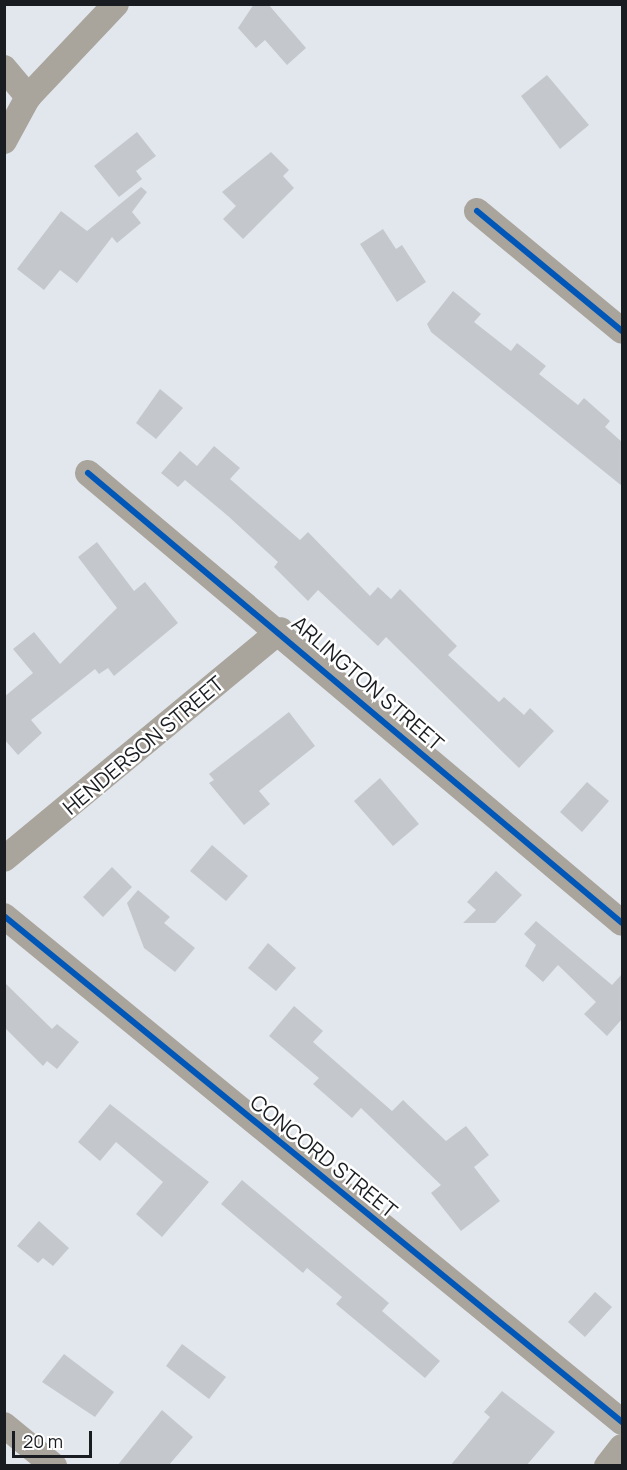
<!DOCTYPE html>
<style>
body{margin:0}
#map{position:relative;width:627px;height:1470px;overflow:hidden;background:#e2e7ed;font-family:Manrope,sans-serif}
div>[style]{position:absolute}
.building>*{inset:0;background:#c4c8cd}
.street>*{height:26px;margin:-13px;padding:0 13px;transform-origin:13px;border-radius:13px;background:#a9a49c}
.cycleway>*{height:6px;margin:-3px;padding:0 3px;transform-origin:3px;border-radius:3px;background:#0057b8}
span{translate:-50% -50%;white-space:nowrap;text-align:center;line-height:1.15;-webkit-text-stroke:5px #fff;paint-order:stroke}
.street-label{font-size:21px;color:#191d21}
.frame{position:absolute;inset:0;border:6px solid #191d21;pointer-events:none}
.scale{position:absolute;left:12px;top:1431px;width:80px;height:27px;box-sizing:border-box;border:3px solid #191d21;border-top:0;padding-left:8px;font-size:18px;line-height:21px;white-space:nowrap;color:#191d21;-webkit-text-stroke:4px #fff;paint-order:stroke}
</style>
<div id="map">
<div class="building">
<i style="clip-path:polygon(254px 4px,268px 4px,306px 48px,287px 65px,265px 40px,256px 48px,238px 28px)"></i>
<i style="clip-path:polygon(547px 75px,589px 125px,560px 149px,521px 96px)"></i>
<i style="clip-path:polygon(137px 132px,156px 156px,136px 171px,142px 179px,119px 197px,94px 166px)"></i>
<i style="clip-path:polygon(271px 152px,289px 170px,283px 176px,294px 188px,243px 239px,223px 219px,236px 206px,222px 192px)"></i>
<i style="clip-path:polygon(141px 187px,147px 192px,132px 212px,141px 223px,117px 243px,112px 237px,77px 283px,60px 270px,44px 290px,17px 269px,61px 211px,87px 231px)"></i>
<i style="clip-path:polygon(383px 229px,396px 249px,402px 245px,426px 282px,397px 302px,360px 244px)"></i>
<i style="clip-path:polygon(453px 291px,481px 314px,474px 322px,511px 351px,517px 343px,546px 366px,539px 374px,578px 405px,584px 398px,610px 421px,605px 427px,622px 442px,622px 486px,431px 332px,427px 324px)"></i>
<i style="clip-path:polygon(160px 389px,183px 408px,156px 439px,136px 423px)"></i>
<i style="clip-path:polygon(214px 446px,240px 468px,230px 479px,300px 540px,308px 532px,370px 596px,378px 587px,391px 599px,400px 589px,457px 646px,448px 655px,499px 702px,504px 697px,524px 715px,530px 708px,554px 731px,519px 768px,386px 637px,378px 646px,318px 590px,308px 601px,274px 567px,278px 562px,228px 516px,185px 480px,178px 487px,161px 473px,180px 451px,197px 466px)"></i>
<i style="clip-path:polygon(97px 542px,134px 591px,145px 582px,178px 623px,114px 676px,108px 668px,99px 674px,95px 669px,31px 720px,42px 733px,18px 755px,4px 739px,4px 697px,33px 673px,13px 649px,34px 632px,60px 664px,117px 608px,78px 557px)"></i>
<i style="clip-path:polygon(289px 712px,315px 746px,259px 791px,270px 804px,244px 825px,209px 783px,214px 780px,209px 774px)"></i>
<i style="clip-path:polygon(380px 778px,419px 824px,393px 846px,354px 801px)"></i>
<i style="clip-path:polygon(587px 782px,609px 801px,582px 832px,560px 812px)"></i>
<i style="clip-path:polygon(212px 845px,248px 876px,226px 901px,190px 871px)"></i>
<i style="clip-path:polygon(112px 867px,132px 887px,103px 917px,83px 897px)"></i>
<i style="clip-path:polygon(496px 871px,522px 895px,495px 923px,463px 923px,476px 910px,467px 902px)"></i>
<i style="clip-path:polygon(138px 890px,170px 917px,164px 923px,195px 948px,175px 972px,144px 948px,127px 903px)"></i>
<i style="clip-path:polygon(536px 921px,612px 985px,622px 974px,622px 1019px,607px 1036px,584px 1014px,596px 1002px,558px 965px,543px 982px,525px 966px,536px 945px,524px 934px)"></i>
<i style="clip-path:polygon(268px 943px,296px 968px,276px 991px,248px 968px)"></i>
<i style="clip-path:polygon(4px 982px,52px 1029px,57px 1024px,79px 1042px,57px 1069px,47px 1061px,43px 1066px,4px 1027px)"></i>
<i style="clip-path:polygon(294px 1006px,323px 1031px,313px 1042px,392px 1111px,403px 1100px,446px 1141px,466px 1126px,489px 1155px,474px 1167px,500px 1201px,461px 1231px,431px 1193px,441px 1185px,361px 1108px,352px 1118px,313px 1084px,319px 1078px,269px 1036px)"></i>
<i style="clip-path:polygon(110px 1104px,209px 1182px,162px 1237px,136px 1214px,163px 1182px,116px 1142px,100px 1161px,78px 1142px)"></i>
<i style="clip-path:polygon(242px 1180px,389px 1303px,382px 1311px,440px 1361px,425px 1378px,336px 1304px,342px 1297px,307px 1268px,303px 1273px,221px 1204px)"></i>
<i style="clip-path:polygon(39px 1221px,69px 1248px,53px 1266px,43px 1258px,38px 1263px,17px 1246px)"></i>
<i style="clip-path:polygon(595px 1292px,612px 1307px,585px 1337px,568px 1322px)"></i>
<i style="clip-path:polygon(182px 1344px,226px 1377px,209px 1399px,166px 1366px)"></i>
<i style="clip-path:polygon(64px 1354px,114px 1392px,95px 1417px,42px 1382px)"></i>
<i style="clip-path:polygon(502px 1391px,555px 1432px,526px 1466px,450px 1466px,490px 1417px,484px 1412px)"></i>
<i style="clip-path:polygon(162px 1410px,193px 1437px,168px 1466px,117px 1466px)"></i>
</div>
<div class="street">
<i style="left:4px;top:68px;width:38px;rotate:50deg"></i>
<i style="left:4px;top:141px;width:50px;rotate:-61.4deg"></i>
<i style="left:28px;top:97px;width:128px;rotate:-46.6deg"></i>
<i style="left:477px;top:211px;width:188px;rotate:39.6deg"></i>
<i style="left:88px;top:473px;width:698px;rotate:40.12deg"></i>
<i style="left:4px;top:859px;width:359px;rotate:-39.6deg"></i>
<i style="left:4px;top:916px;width:799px;rotate:39.31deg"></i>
<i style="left:4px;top:1425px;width:65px;rotate:39.4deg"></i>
<i style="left:607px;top:1466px;width:24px;rotate:-52deg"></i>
</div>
<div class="cycleway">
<i style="left:477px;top:211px;width:188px;rotate:39.6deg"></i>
<i style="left:88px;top:473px;width:698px;rotate:40.12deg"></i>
<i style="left:4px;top:916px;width:799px;rotate:39.31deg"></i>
</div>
<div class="street-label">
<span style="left:368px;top:683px;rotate:41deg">ARLINGTON STREET</span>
<span style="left:143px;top:745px;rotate:-40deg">HENDERSON STREET</span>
<span style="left:324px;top:1156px;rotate:39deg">CONCORD STREET</span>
</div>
<div class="frame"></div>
<div class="scale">20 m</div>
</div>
